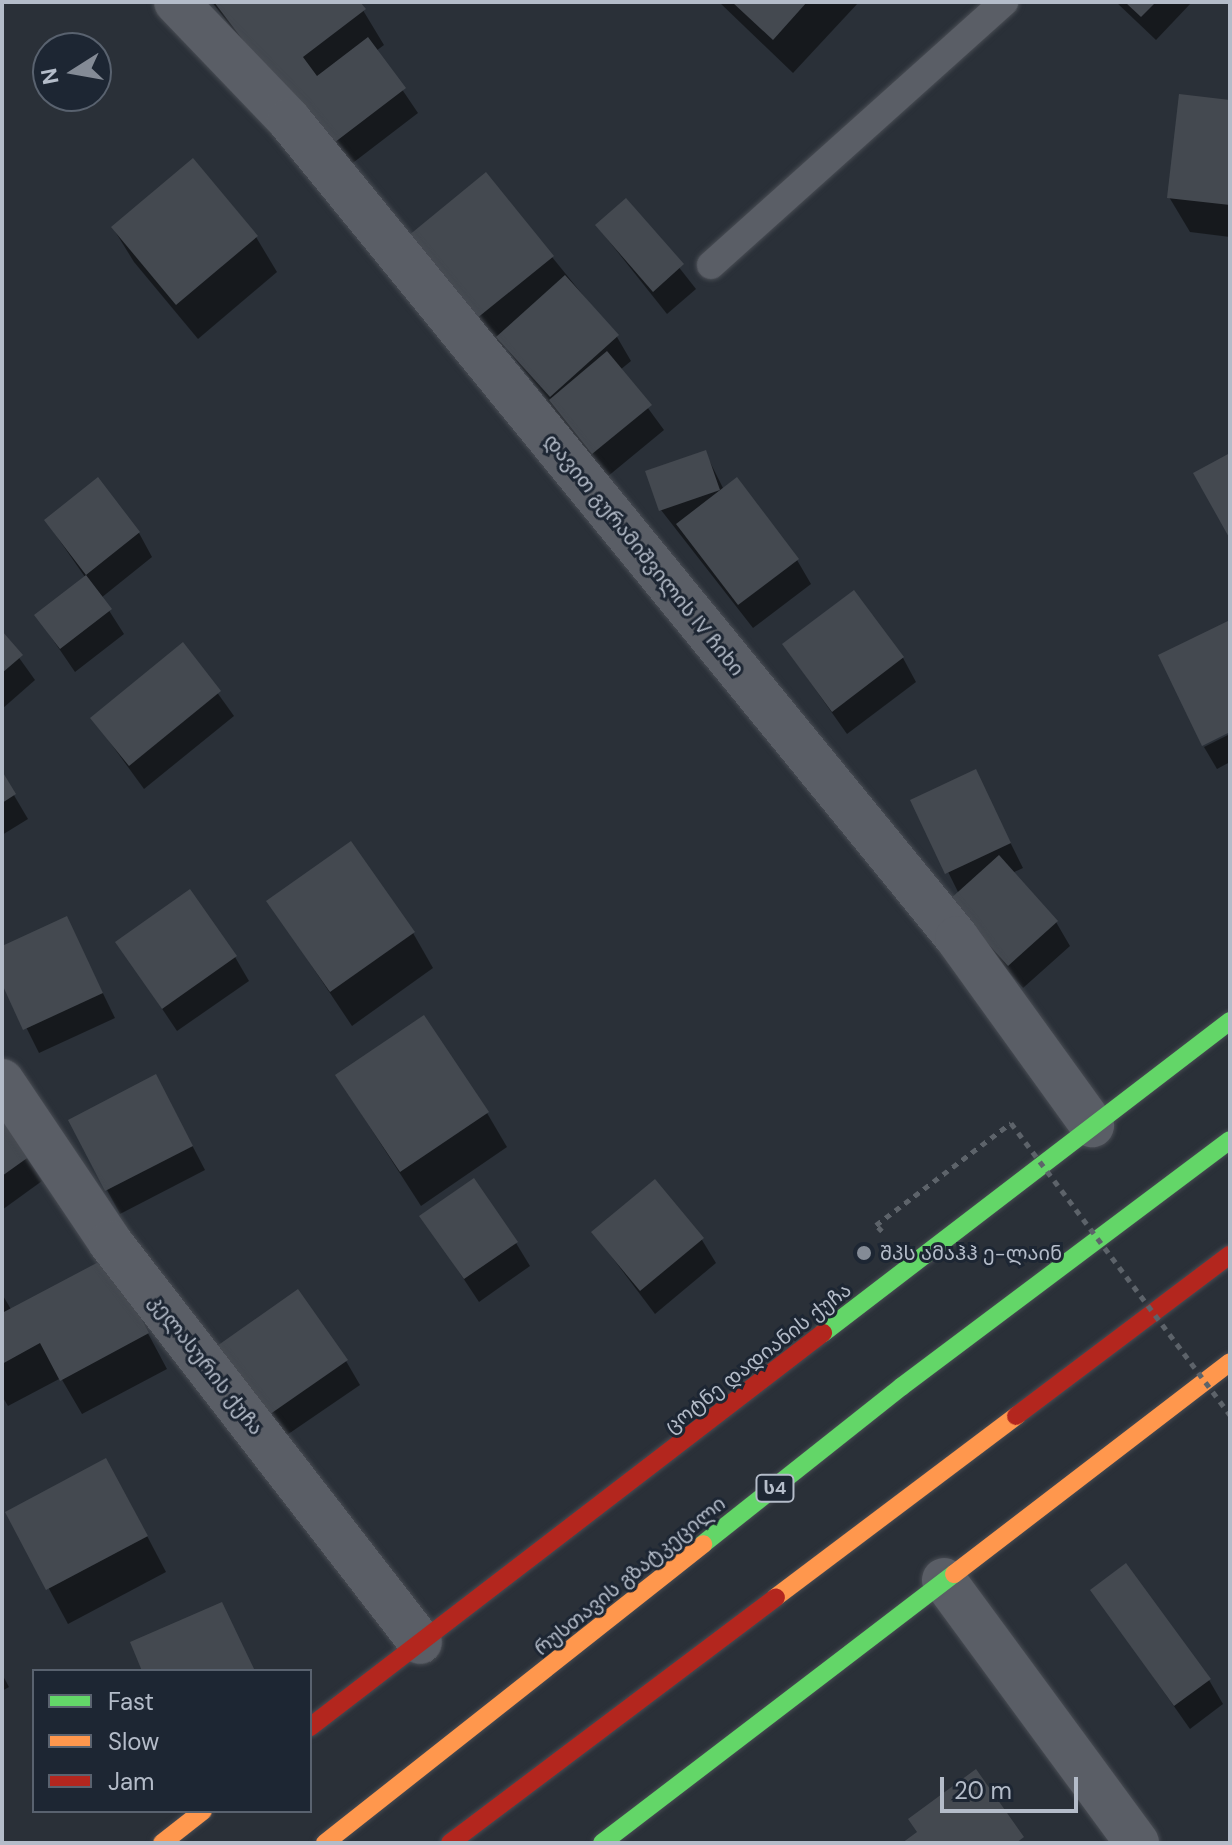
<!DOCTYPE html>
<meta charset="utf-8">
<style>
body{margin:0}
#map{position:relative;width:1232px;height:1845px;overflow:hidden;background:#2a3038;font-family:"DM Sans","Noto Sans Georgian",sans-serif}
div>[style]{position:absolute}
.shadow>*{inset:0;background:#0007}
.building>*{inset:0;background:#444950}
.path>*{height:5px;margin-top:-2.5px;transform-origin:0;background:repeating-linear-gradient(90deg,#5d636a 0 6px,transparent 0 12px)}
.roads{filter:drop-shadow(0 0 2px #484c53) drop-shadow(0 0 2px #484c53)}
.lane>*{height:28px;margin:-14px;padding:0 14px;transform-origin:14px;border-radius:14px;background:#5a5e66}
.street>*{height:44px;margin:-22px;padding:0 22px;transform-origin:22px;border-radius:22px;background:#5a5e66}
.fast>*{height:18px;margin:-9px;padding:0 9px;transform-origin:9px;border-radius:9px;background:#63d668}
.slow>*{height:18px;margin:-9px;padding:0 9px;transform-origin:9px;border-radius:9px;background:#ff974d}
.jam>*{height:18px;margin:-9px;padding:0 9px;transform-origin:9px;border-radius:9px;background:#b3261e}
.path-bridge>*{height:5px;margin-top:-2.5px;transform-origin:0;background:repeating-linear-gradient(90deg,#5d636a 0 6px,transparent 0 12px)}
.dots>*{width:22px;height:22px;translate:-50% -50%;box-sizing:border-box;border:4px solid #1d2633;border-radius:50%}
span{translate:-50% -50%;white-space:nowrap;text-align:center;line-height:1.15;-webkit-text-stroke:6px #1d2633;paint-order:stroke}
.shield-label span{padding:2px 6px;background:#1d2633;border:2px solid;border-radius:6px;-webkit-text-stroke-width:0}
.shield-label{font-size:18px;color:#b4bcc9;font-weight:700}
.street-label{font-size:20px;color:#b4bcc9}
.poi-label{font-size:20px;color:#b4bcc9}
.left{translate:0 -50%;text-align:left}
.frame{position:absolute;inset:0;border:4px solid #b4bcc9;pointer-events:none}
.legend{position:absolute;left:32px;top:1669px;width:280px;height:144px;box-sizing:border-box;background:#1d2633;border:2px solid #59626f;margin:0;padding:10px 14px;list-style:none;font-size:24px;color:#b4bcc9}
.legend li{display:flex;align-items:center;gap:16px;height:40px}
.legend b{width:40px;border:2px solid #59626f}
.north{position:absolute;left:32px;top:32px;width:80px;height:80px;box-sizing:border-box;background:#1d2633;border:2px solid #59626f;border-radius:50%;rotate:259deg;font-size:22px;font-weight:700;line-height:32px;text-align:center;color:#b4bcc9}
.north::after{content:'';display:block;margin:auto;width:28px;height:36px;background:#848b96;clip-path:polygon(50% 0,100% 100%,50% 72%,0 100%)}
.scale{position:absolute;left:940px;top:1777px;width:138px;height:36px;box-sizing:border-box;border:4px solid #b4bcc9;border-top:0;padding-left:10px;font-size:24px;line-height:28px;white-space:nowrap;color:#b4bcc9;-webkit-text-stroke:6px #1d2633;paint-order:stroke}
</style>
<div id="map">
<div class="shadow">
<i style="clip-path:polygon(212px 2px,358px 2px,384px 45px,376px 51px,418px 113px,341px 172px)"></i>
<i style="clip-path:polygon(719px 2px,859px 2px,793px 73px)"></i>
<i style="clip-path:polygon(1116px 2px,1192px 2px,1156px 40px)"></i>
<i style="clip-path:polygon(1230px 102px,1230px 237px,1190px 232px,1169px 197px)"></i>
<i style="clip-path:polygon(192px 161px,256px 237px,277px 272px,198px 339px,134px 262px,113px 228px)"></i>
<i style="clip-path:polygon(626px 200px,696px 289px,667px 314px,597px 226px)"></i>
<i style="clip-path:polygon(552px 257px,617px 337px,631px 361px,620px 370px,664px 430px,607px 477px,505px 347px,498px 353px,431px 271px)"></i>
<i style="clip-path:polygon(705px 452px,724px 490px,797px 560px,811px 584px,753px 628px,661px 510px)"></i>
<i style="clip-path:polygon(46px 521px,139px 533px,152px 557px,101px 598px,124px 634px,75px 672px,36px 615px,85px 577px)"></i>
<i style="clip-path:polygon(2px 634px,35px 680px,2px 709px)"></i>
<i style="clip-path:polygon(183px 645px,234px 716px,144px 789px,93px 719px)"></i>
<i style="clip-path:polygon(784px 645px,903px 658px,916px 682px,847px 734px)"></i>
<i style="clip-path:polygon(1230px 734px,1230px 762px,1217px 769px,1204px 747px)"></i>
<i style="clip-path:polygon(975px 772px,1023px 868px,1012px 873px,1056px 922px,1070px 946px,1023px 988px,966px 924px,959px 894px,913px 801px)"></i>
<i style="clip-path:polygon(2px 775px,28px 819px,2px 835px)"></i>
<i style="clip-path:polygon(269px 902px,413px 933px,433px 968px,352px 1026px)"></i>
<i style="clip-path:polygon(66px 918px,115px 1018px,39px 1053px,2px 979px,2px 948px)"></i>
<i style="clip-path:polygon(118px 943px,235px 957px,249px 981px,177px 1031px)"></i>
<i style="clip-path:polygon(337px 1076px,487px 1113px,507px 1147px,421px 1206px)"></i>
<i style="clip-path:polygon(169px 1101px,205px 1170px,120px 1214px,107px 1190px)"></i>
<i style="clip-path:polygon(2px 1119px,42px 1181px,2px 1210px)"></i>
<i style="clip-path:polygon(422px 1216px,516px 1243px,530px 1266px,479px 1302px)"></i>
<i style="clip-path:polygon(593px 1232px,702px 1240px,716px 1263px,655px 1314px)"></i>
<i style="clip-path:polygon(2px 1294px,12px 1311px,127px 1294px,167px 1369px,82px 1414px,61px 1378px,8px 1406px,2px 1396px)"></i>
<i style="clip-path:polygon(346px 1361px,360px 1385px,281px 1439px,233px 1370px)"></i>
<i style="clip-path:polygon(126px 1496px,166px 1572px,68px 1624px,8px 1513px)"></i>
<i style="clip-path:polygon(1092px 1590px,1209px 1680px,1223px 1704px,1190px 1729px)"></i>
<i style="clip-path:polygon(2px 1674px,9px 1687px,2px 1691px)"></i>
</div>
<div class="building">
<i style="clip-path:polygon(214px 2px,360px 2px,366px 9px,303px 57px,317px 76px,368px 37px,406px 88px,326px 149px)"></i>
<i style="clip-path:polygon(732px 2px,807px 2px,773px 40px)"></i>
<i style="clip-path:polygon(1125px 2px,1156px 2px,1141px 17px)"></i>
<i style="clip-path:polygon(1179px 94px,1230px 100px,1230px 205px,1167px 198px)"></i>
<i style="clip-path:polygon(193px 158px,258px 236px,176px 305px,111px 227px)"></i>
<i style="clip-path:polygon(486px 172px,554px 256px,476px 319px,408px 236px)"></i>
<i style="clip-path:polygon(626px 198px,684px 264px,653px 292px,595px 225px)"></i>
<i style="clip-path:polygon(565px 275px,619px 335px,550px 397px,496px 337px)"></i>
<i style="clip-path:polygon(607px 351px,652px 405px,592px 454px,549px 400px)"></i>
<i style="clip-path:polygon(706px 450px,720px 490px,659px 511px,645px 471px)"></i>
<i style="clip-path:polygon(1230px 453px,1230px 539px,1193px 473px)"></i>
<i style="clip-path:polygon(98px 477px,140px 532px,86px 575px,112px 609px,60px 649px,34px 615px,86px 575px,44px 520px)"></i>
<i style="clip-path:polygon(737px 477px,799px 559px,738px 605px,676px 524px)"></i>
<i style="clip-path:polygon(854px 590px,904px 657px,832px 712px,782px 644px)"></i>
<i style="clip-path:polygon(1230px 620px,1230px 732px,1202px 746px,1158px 655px)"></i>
<i style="clip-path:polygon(2px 631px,23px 655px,2px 673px)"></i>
<i style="clip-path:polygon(183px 642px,221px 691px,129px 766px,90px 718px)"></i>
<i style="clip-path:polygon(976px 769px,1011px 843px,945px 874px,910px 800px)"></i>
<i style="clip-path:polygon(2px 771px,16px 794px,2px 803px)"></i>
<i style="clip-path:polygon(351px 841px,415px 932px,330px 992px,266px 901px)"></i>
<i style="clip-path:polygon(999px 855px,1058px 921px,1008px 966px,949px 900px)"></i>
<i style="clip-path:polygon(190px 889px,237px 956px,162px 1009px,115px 942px)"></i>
<i style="clip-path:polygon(67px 916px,103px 993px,23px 1030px,2px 984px,2px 946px)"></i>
<i style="clip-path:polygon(424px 1015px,489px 1112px,400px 1172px,335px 1075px)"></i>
<i style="clip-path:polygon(156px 1074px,193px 1146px,105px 1191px,68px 1120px)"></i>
<i style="clip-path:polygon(2px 1116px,30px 1156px,2px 1176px)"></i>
<i style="clip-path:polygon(474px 1178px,518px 1242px,464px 1279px,419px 1216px)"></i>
<i style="clip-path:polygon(655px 1179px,704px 1238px,640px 1291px,591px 1232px)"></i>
<i style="clip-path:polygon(108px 1257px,149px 1333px,60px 1381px,40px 1343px,2px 1364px,2px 1313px)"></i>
<i style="clip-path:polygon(298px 1289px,348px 1360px,266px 1417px,217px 1346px)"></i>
<i style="clip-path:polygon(106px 1458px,148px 1536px,46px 1590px,5px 1512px)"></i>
<i style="clip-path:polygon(1126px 1563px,1211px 1679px,1174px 1706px,1090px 1590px)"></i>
<i style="clip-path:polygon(222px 1602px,255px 1671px,142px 1671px,130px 1642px)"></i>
<i style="clip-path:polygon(976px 1769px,1024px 1837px,1016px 1843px,902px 1843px,917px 1832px,908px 1819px)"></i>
</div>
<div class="path">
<i style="left:882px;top:1231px;width:8px;rotate:-135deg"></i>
<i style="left:876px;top:1225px;width:169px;rotate:-37.1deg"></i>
</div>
<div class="roads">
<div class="lane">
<i style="left:711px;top:265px;width:394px;rotate:-41.9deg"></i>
</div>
<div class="street">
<i style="left:176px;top:2px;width:163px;rotate:46.2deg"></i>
<i style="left:289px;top:120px;width:1056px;rotate:50.76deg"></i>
<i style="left:957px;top:938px;width:231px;rotate:54.2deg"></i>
<i style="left:2px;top:1081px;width:194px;rotate:56.1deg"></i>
<i style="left:110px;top:1242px;width:506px;rotate:52.22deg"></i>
<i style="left:944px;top:1580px;width:326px;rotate:53.7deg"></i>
</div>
<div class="fast">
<i style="left:823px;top:1333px;width:513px;rotate:-37.47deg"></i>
<i style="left:703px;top:1544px;width:253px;rotate:-38.4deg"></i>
<i style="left:901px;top:1387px;width:411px;rotate:-36.9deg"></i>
<i style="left:602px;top:1843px;width:443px;rotate:-37.4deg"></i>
</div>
<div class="slow">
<i style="left:954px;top:1574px;width:348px;rotate:-37.5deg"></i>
<i style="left:776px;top:1597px;width:301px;rotate:-37deg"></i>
<i style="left:162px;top:1843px;width:52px;rotate:-38deg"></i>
<i style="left:325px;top:1843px;width:482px;rotate:-38.3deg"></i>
</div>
<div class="jam">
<i style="left:1016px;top:1416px;width:268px;rotate:-37deg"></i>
<i style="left:310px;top:1727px;width:647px;rotate:-37.53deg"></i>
<i style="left:450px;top:1843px;width:408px;rotate:-37deg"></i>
</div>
</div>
<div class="path-bridge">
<i style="left:1011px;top:1123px;width:365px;rotate:53.1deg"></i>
</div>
<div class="dots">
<i style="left:864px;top:1253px;background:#848b96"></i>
</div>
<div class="shield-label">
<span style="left:775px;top:1488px">ს4</span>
</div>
<div class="street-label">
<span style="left:644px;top:555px;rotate:51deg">დავით გურამიშვილის IV ჩიხი</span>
<span style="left:758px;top:1358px;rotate:-38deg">ცოტნე დადიანის ქუჩა</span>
<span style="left:206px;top:1365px;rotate:52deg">კელასურის ქუჩა</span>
<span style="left:630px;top:1576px;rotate:-39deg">რუსთავის გზატკეცილი</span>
</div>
<div class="poi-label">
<span class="left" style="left:880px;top:1253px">შპს ამაჰჰ ე-ლაინ</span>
</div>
<div class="frame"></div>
<ul class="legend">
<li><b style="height:10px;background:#63d668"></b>Fast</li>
<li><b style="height:10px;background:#ff974d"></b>Slow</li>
<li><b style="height:10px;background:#b3261e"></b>Jam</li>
</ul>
<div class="north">N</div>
<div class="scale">20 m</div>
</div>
